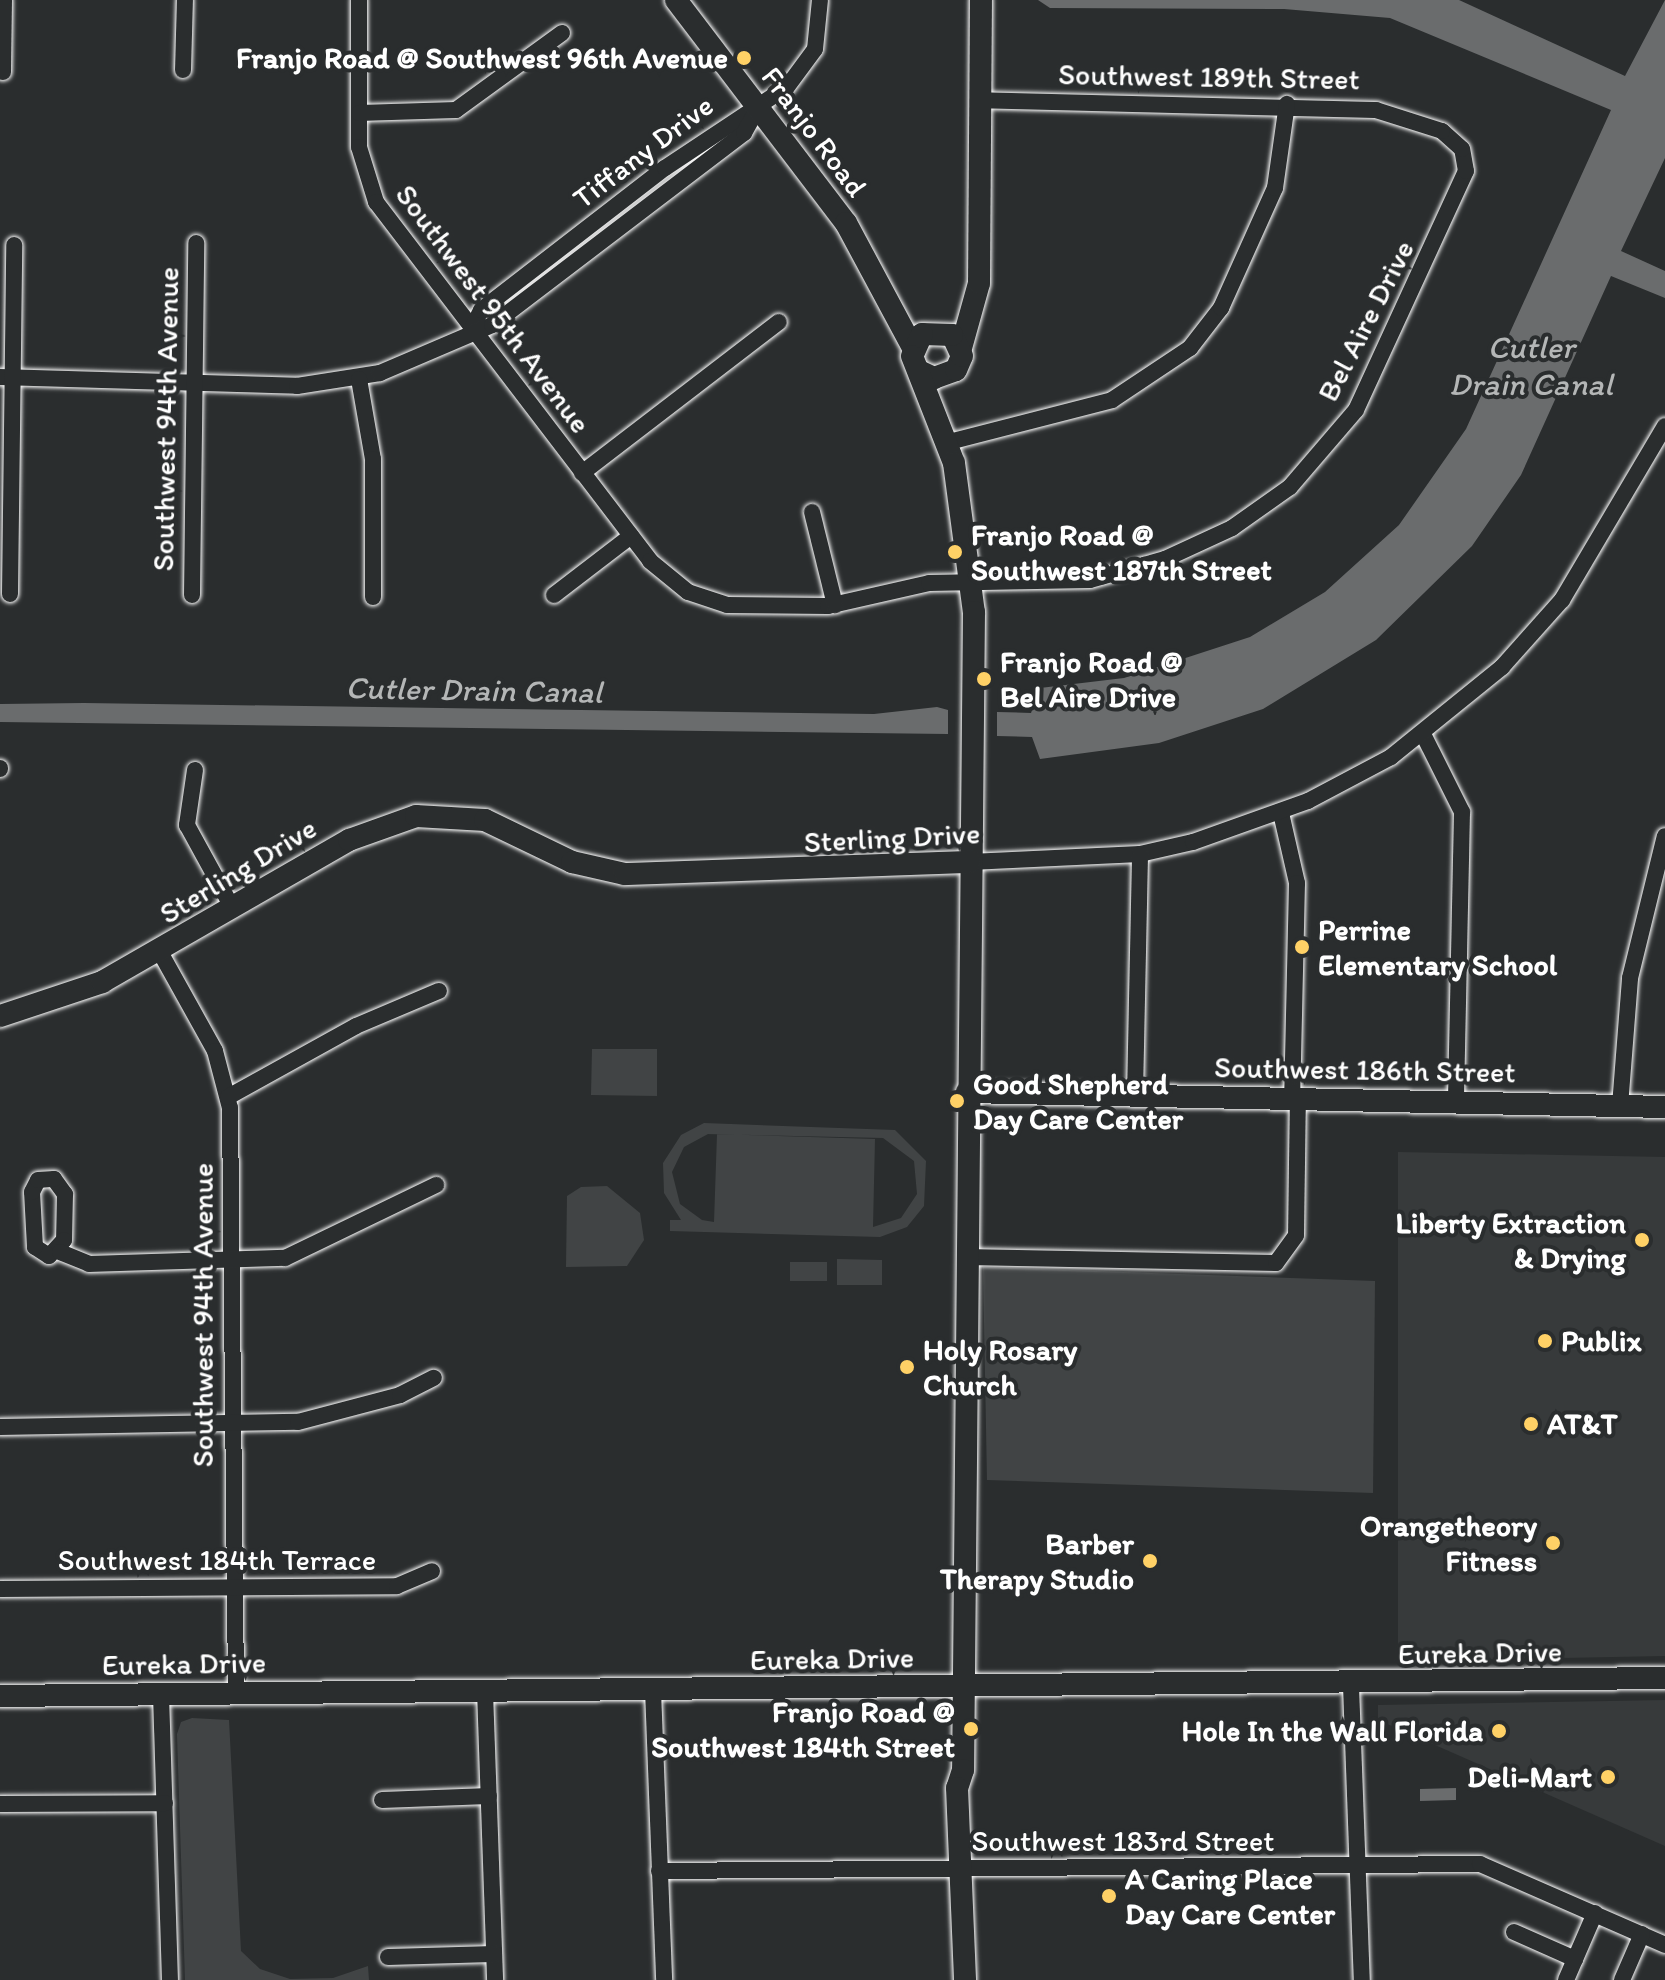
<!DOCTYPE html>
<style>
body{margin:0}
#map{position:relative;width:1665px;height:1980px;overflow:hidden;background:#2a2d2e;font-family:Itim,sans-serif}
div>[style]{position:absolute}
.built>*{inset:0;background:#373a3b}
.green>*{inset:0;background:#414445}
.water>*{inset:0;background:#6a6c6d}
.roads{filter:drop-shadow(0 0 2px #fff) drop-shadow(0 0 2px #fff)}
.street>*{height:16px;margin:-8px;padding:0 8px;transform-origin:8px;border-radius:8px;background:#2a2d2e}
.secondary>*{height:22px;margin:-11px;padding:0 11px;transform-origin:11px;border-radius:11px;background:#2a2d2e}
.dots>*{width:22px;height:22px;translate:-50% -50%;box-sizing:border-box;border:4px solid #2a2d2e;border-radius:50%}
span{translate:-50% -50%;white-space:nowrap;text-align:center;line-height:1.15;-webkit-text-stroke:8px #2a2d2e;paint-order:stroke}
.poi-label{font-size:30px;color:#fff;font-weight:700}
.right{translate:-100% -50%;text-align:right}
.left{translate:0 -50%;text-align:left}
.street-label{font-size:30px;color:#fff}
.water-label{font-size:32px;color:#b4b6b6;font-style:italic}
</style>
<div id="map">
<div class="built">
<i style="clip-path:polygon(1398px 1152px,1665px 1157px,1665px 1656px,1398px 1661px)"></i>
<i style="clip-path:polygon(1665px 1700px,1665px 1846px,1378px 1720px,1378px 1705px)"></i>
</div>
<div class="green">
<i style="clip-path:polygon(592px 1049px,657px 1049px,657px 1096px,591px 1095px)"></i>
<i style="clip-path:polygon(evenodd,704px 1123px,895px 1130px,926px 1161px,924px 1206px,907px 1227px,880px 1237px,670px 1231px,670px 1220px,681px 1220px,664px 1193px,663px 1163px,681px 1135px,704px 1123px,708px 1134px,883px 1138px,914px 1161px,917px 1194px,901px 1218px,873px 1227px,875px 1139px,717px 1134px,714px 1222px,702px 1220px,680px 1204px,672px 1172px,684px 1147px,708px 1134px)"></i>
<i style="clip-path:polygon(607px 1186px,640px 1213px,644px 1240px,627px 1266px,566px 1267px,567px 1196px,581px 1187px)"></i>
<i style="clip-path:polygon(837px 1259px,882px 1260px,882px 1285px,837px 1285px)"></i>
<i style="clip-path:polygon(790px 1262px,827px 1262px,827px 1281px,790px 1281px)"></i>
<i style="clip-path:polygon(983px 1267px,1375px 1281px,1373px 1493px,987px 1480px)"></i>
<i style="clip-path:polygon(192px 1718px,229px 1720px,241px 1951px,260px 1969px,290px 1979px,333px 1978px,368px 1966px,369px 1980px,185px 1980px,177px 1734px,181px 1722px)"></i>
</div>
<div class="water">
<i style="clip-path:polygon(1038px 0,1459px 0,1625px 76px,1665px 0,1665px 158px,1621px 251px,1665px 271px,1665px 298px,1611px 276px,1521px 475px,1472px 546px,1376px 640px,1263px 709px,1159px 743px,1040px 759px,1032px 737px,997px 736px,997px 712px,1031px 713px,1040px 688px,1124px 678px,1250px 637px,1325px 592px,1399px 525px,1466px 429px,1611px 110px,1390px 18px,1284px 9px,1050px 8px)"></i>
<i style="clip-path:polygon(84px 703px,874px 714px,937px 707px,948px 710px,948px 734px,0 722px,0 704px)"></i>
<i style="clip-path:polygon(1456px 1788px,1456px 1800px,1420px 1801px,1420px 1789px)"></i>
</div>
<div class="roads">
<div class="street">
<i style="left:359px;top:0;width:147px;rotate:90deg"></i>
<i style="left:359px;top:147px;width:58px;rotate:72.8deg"></i>
<i style="left:376px;top:202px;width:452px;rotate:52.6deg"></i>
<i style="left:650px;top:561px;width:49px;rotate:39.2deg"></i>
<i style="left:688px;top:592px;width:41px;rotate:18.4deg"></i>
<i style="left:727px;top:605px;width:101px;rotate:0.6deg"></i>
<i style="left:828px;top:606px;width:104px;rotate:-12.8deg"></i>
<i style="left:929px;top:583px;width:161px;rotate:-1.1deg"></i>
<i style="left:1090px;top:580px;width:78px;rotate:-15.6deg"></i>
<i style="left:1165px;top:559px;width:74px;rotate:-24.8deg"></i>
<i style="left:1232px;top:528px;width:71px;rotate:-35.3deg"></i>
<i style="left:1290px;top:487px;width:101px;rotate:-49.4deg"></i>
<i style="left:1356px;top:410px;width:263px;rotate:-65.3deg"></i>
<i style="left:1466px;top:171px;width:22px;rotate:-100deg"></i>
<i style="left:1462px;top:149px;width:27px;rotate:-138deg"></i>
<i style="left:1442px;top:131px;width:69px;rotate:-162.3deg"></i>
<i style="left:1376px;top:110px;width:397px;rotate:-178.6deg"></i>
<i style="left:183px;top:70px;width:70px;rotate:-88.4deg"></i>
<i style="left:3px;top:72px;width:72px;rotate:-89.2deg"></i>
<i style="left:359px;top:113px;width:97px;rotate:-1.8deg"></i>
<i style="left:456px;top:110px;width:131px;rotate:-36deg"></i>
<i style="left:471px;top:330px;width:22px;rotate:-63deg"></i>
<i style="left:481px;top:310px;width:232px;rotate:-37.7deg"></i>
<i style="left:665px;top:168px;width:146px;rotate:-33.6deg"></i>
<i style="left:787px;top:87px;width:47px;rotate:-53.6deg"></i>
<i style="left:815px;top:49px;width:49px;rotate:-84.2deg"></i>
<i style="left:0;top:377px;width:297px;rotate:1.7deg"></i>
<i style="left:297px;top:386px;width:84px;rotate:-8.9deg"></i>
<i style="left:380px;top:373px;width:122px;rotate:-23.2deg"></i>
<i style="left:492px;top:325px;width:317px;rotate:-37.3deg"></i>
<i style="left:744px;top:133px;width:29px;rotate:-61deg"></i>
<i style="left:359px;top:379px;width:81px;rotate:80.1deg"></i>
<i style="left:373px;top:459px;width:138px;rotate:90deg"></i>
<i style="left:949px;top:442px;width:168px;rotate:-14.4deg"></i>
<i style="left:1112px;top:400px;width:94px;rotate:-33.7deg"></i>
<i style="left:1190px;top:348px;width:51px;rotate:-52.2deg"></i>
<i style="left:1221px;top:308px;width:132px;rotate:-65.8deg"></i>
<i style="left:1275px;top:188px;width:85px;rotate:-81.9deg"></i>
<i style="left:582px;top:473px;width:248px;rotate:-37.5deg"></i>
<i style="left:812px;top:512px;width:96px;rotate:76.1deg"></i>
<i style="left:10px;top:594px;width:349px;rotate:-89.3deg"></i>
<i style="left:192px;top:595px;width:352px;rotate:-89.3deg"></i>
<i style="left:554px;top:595px;width:97px;rotate:-37.5deg"></i>
<i style="left:1424px;top:736px;width:85px;rotate:63.4deg"></i>
<i style="left:1462px;top:812px;width:291px;rotate:91.2deg"></i>
<i style="left:0;top:769px;width:1px;rotate:-90deg"></i>
<i style="left:195px;top:770px;width:56px;rotate:98.3deg"></i>
<i style="left:187px;top:825px;width:96px;rotate:61.3deg"></i>
<i style="left:1281px;top:813px;width:72px;rotate:77.1deg"></i>
<i style="left:1297px;top:883px;width:215px;rotate:91.3deg"></i>
<i style="left:970px;top:862px;width:170px;rotate:-2.7deg"></i>
<i style="left:1140px;top:854px;width:54px;rotate:-12.8deg"></i>
<i style="left:1193px;top:842px;width:122px;rotate:-19.6deg"></i>
<i style="left:1308px;top:801px;width:94px;rotate:-27.9deg"></i>
<i style="left:1391px;top:757px;width:143px;rotate:-39deg"></i>
<i style="left:1502px;top:667px;width:90px;rotate:-48.2deg"></i>
<i style="left:1562px;top:600px;width:202px;rotate:-59.4deg"></i>
<i style="left:160px;top:952px;width:113px;rotate:60.9deg"></i>
<i style="left:215px;top:1051px;width:59px;rotate:75.3deg"></i>
<i style="left:230px;top:1108px;width:586px;rotate:89.41deg"></i>
<i style="left:1135px;top:1095px;width:241px;rotate:-88.8deg"></i>
<i style="left:228px;top:1097px;width:146px;rotate:-29deg"></i>
<i style="left:356px;top:1026px;width:90px;rotate:-22.9deg"></i>
<i style="left:1620px;top:1106px;width:128px;rotate:-85.5deg"></i>
<i style="left:1630px;top:978px;width:146px;rotate:-76.2deg"></i>
<i style="left:54px;top:1179px;width:19px;rotate:54deg"></i>
<i style="left:65px;top:1194px;width:46px;rotate:91.2deg"></i>
<i style="left:64px;top:1240px;width:22px;rotate:133deg"></i>
<i style="left:49px;top:1256px;width:17px;rotate:-147deg"></i>
<i style="left:35px;top:1247px;width:55px;rotate:-93.1deg"></i>
<i style="left:32px;top:1192px;width:13px;rotate:-63deg"></i>
<i style="left:38px;top:1180px;width:16px;rotate:-4deg"></i>
<i style="left:60px;top:1252px;width:31px;rotate:22deg"></i>
<i style="left:89px;top:1264px;width:196px;rotate:-1.8deg"></i>
<i style="left:285px;top:1258px;width:168px;rotate:-25.8deg"></i>
<i style="left:966px;top:1257px;width:310px;rotate:1.1deg"></i>
<i style="left:1276px;top:1263px;width:34px;rotate:-54deg"></i>
<i style="left:1296px;top:1235px;width:137px;rotate:-89.2deg"></i>
<i style="left:0;top:1427px;width:298px;rotate:-1deg"></i>
<i style="left:298px;top:1422px;width:106px;rotate:-14.8deg"></i>
<i style="left:400px;top:1395px;width:38px;rotate:-27deg"></i>
<i style="left:0;top:1589px;width:397px;rotate:-0.4deg"></i>
<i style="left:397px;top:1586px;width:38px;rotate:-23deg"></i>
<i style="left:1351px;top:1686px;width:294px;rotate:87.9deg"></i>
<i style="left:653px;top:1690px;width:290px;rotate:87.8deg"></i>
<i style="left:485px;top:1691px;width:289px;rotate:88deg"></i>
<i style="left:161px;top:1695px;width:285px;rotate:88.2deg"></i>
<i style="left:382px;top:1800px;width:107px;rotate:-2.1deg"></i>
<i style="left:0;top:1804px;width:165px;rotate:-0.3deg"></i>
<i style="left:659px;top:1871px;width:821px;rotate:-0.49deg"></i>
<i style="left:1480px;top:1864px;width:202px;rotate:23.6deg"></i>
<i style="left:1514px;top:1932px;width:67px;rotate:23.9deg"></i>
<i style="left:388px;top:1957px;width:106px;rotate:-1.6deg"></i>
<i style="left:1566px;top:1980px;width:73px;rotate:-66.6deg"></i>
<i style="left:1622px;top:1980px;width:50px;rotate:-66.5deg"></i>
</div>
<div class="secondary">
<i style="left:676px;top:0;width:280px;rotate:52.7deg"></i>
<i style="left:846px;top:223px;width:142px;rotate:61.8deg"></i>
<i style="left:961px;top:348px;width:67px;rotate:-74.5deg"></i>
<i style="left:979px;top:283px;width:283px;rotate:-89.6deg"></i>
<i style="left:919px;top:371px;width:17px;rotate:25deg"></i>
<i style="left:934px;top:378px;width:23px;rotate:-20deg"></i>
<i style="left:956px;top:370px;width:15px;rotate:-67deg"></i>
<i style="left:962px;top:356px;width:23px;rotate:-115deg"></i>
<i style="left:952px;top:335px;width:30px;rotate:-178deg"></i>
<i style="left:922px;top:334px;width:24px;rotate:114deg"></i>
<i style="left:912px;top:356px;width:115px;rotate:68.6deg"></i>
<i style="left:954px;top:463px;width:150px;rotate:82.4deg"></i>
<i style="left:974px;top:612px;width:1158px;rotate:90.54deg"></i>
<i style="left:963px;top:1770px;width:19px;rotate:108deg"></i>
<i style="left:957px;top:1788px;width:192px;rotate:87.6deg"></i>
<i style="left:0;top:1016px;width:108px;rotate:-18.4deg"></i>
<i style="left:102px;top:982px;width:285px;rotate:-29.9deg"></i>
<i style="left:349px;top:840px;width:71px;rotate:-19.7deg"></i>
<i style="left:416px;top:816px;width:69px;rotate:3.3deg"></i>
<i style="left:485px;top:820px;width:97px;rotate:25.8deg"></i>
<i style="left:572px;top:862px;width:54px;rotate:12.8deg"></i>
<i style="left:625px;top:874px;width:345px;rotate:-2deg"></i>
<i style="left:967px;top:1092px;width:698px;rotate:1.23deg"></i>
<i style="left:0;top:1696px;width:1665px;rotate:-0.62deg"></i>
</div>
</div>
<div class="dots">
<i style="left:744px;top:58px;background:#ffd166"></i>
<i style="left:955px;top:552px;background:#ffd166"></i>
<i style="left:984px;top:679px;background:#ffd166"></i>
<i style="left:1302px;top:947px;background:#ffd166"></i>
<i style="left:957px;top:1101px;background:#ffd166"></i>
<i style="left:1642px;top:1240px;background:#ffd166"></i>
<i style="left:1545px;top:1341px;background:#ffd166"></i>
<i style="left:907px;top:1367px;background:#ffd166"></i>
<i style="left:1531px;top:1424px;background:#ffd166"></i>
<i style="left:1553px;top:1543px;background:#ffd166"></i>
<i style="left:1150px;top:1561px;background:#ffd166"></i>
<i style="left:971px;top:1729px;background:#ffd166"></i>
<i style="left:1499px;top:1731px;background:#ffd166"></i>
<i style="left:1608px;top:1777px;background:#ffd166"></i>
<i style="left:1109px;top:1896px;background:#ffd166"></i>
</div>
<div class="poi-label">
<span class="right" style="left:728px;top:58px">Franjo Road @ Southwest 96th Avenue</span>
<span class="left" style="left:971px;top:552px">Franjo Road @<br>Southwest 187th Street</span>
<span class="left" style="left:1000px;top:679px">Franjo Road @<br>Bel Aire Drive</span>
<span class="left" style="left:1318px;top:947px">Perrine<br>Elementary School</span>
<span class="left" style="left:973px;top:1101px">Good Shepherd<br>Day Care Center</span>
<span class="right" style="left:1626px;top:1240px">Liberty Extraction<br>&amp; Drying</span>
<span class="left" style="left:1561px;top:1341px">Publix</span>
<span class="left" style="left:923px;top:1367px">Holy Rosary<br>Church</span>
<span class="left" style="left:1547px;top:1424px">AT&amp;T</span>
<span class="right" style="left:1537px;top:1543px">Orangetheory<br>Fitness</span>
<span class="right" style="left:1134px;top:1561px">Barber<br>Therapy Studio</span>
<span class="right" style="left:955px;top:1729px">Franjo Road @<br>Southwest 184th Street</span>
<span class="right" style="left:1483px;top:1731px">Hole In the Wall Florida</span>
<span class="right" style="left:1592px;top:1777px">Deli-Mart</span>
<span class="left" style="left:1125px;top:1896px">A Caring Place<br>Day Care Center</span>
</div>
<div class="street-label">
<span style="left:1209px;top:77px;rotate:1deg">Southwest 189th Street</span>
<span style="left:814px;top:132px;rotate:53deg">Franjo Road</span>
<span style="left:643px;top:152px;rotate:-37deg">Tiffany Drive</span>
<span style="left:493px;top:309px;rotate:53deg">Southwest 95th Avenue</span>
<span style="left:1366px;top:321px;rotate:-63deg">Bel Aire Drive</span>
<span style="left:166px;top:419px;rotate:-89deg">Southwest 94th Avenue</span>
<span style="left:892px;top:838px;rotate:-3deg">Sterling Drive</span>
<span style="left:238px;top:871px;rotate:-31deg">Sterling Drive</span>
<span style="left:1365px;top:1070px;rotate:1deg">Southwest 186th Street</span>
<span style="left:203px;top:1315px;rotate:-90deg">Southwest 94th Avenue</span>
<span style="left:217px;top:1560px">Southwest 184th Terrace</span>
<span style="left:1480px;top:1653px;rotate:-1deg">Eureka Drive</span>
<span style="left:832px;top:1659px;rotate:-1deg">Eureka Drive</span>
<span style="left:184px;top:1664px;rotate:-1deg">Eureka Drive</span>
<span style="left:1123px;top:1841px">Southwest 183rd Street</span>
</div>
<div class="water-label">
<span style="left:1531px;top:366px">Cutler<br>Drain Canal</span>
<span style="left:474px;top:690px;rotate:1deg">Cutler Drain Canal</span>
</div>
</div>
